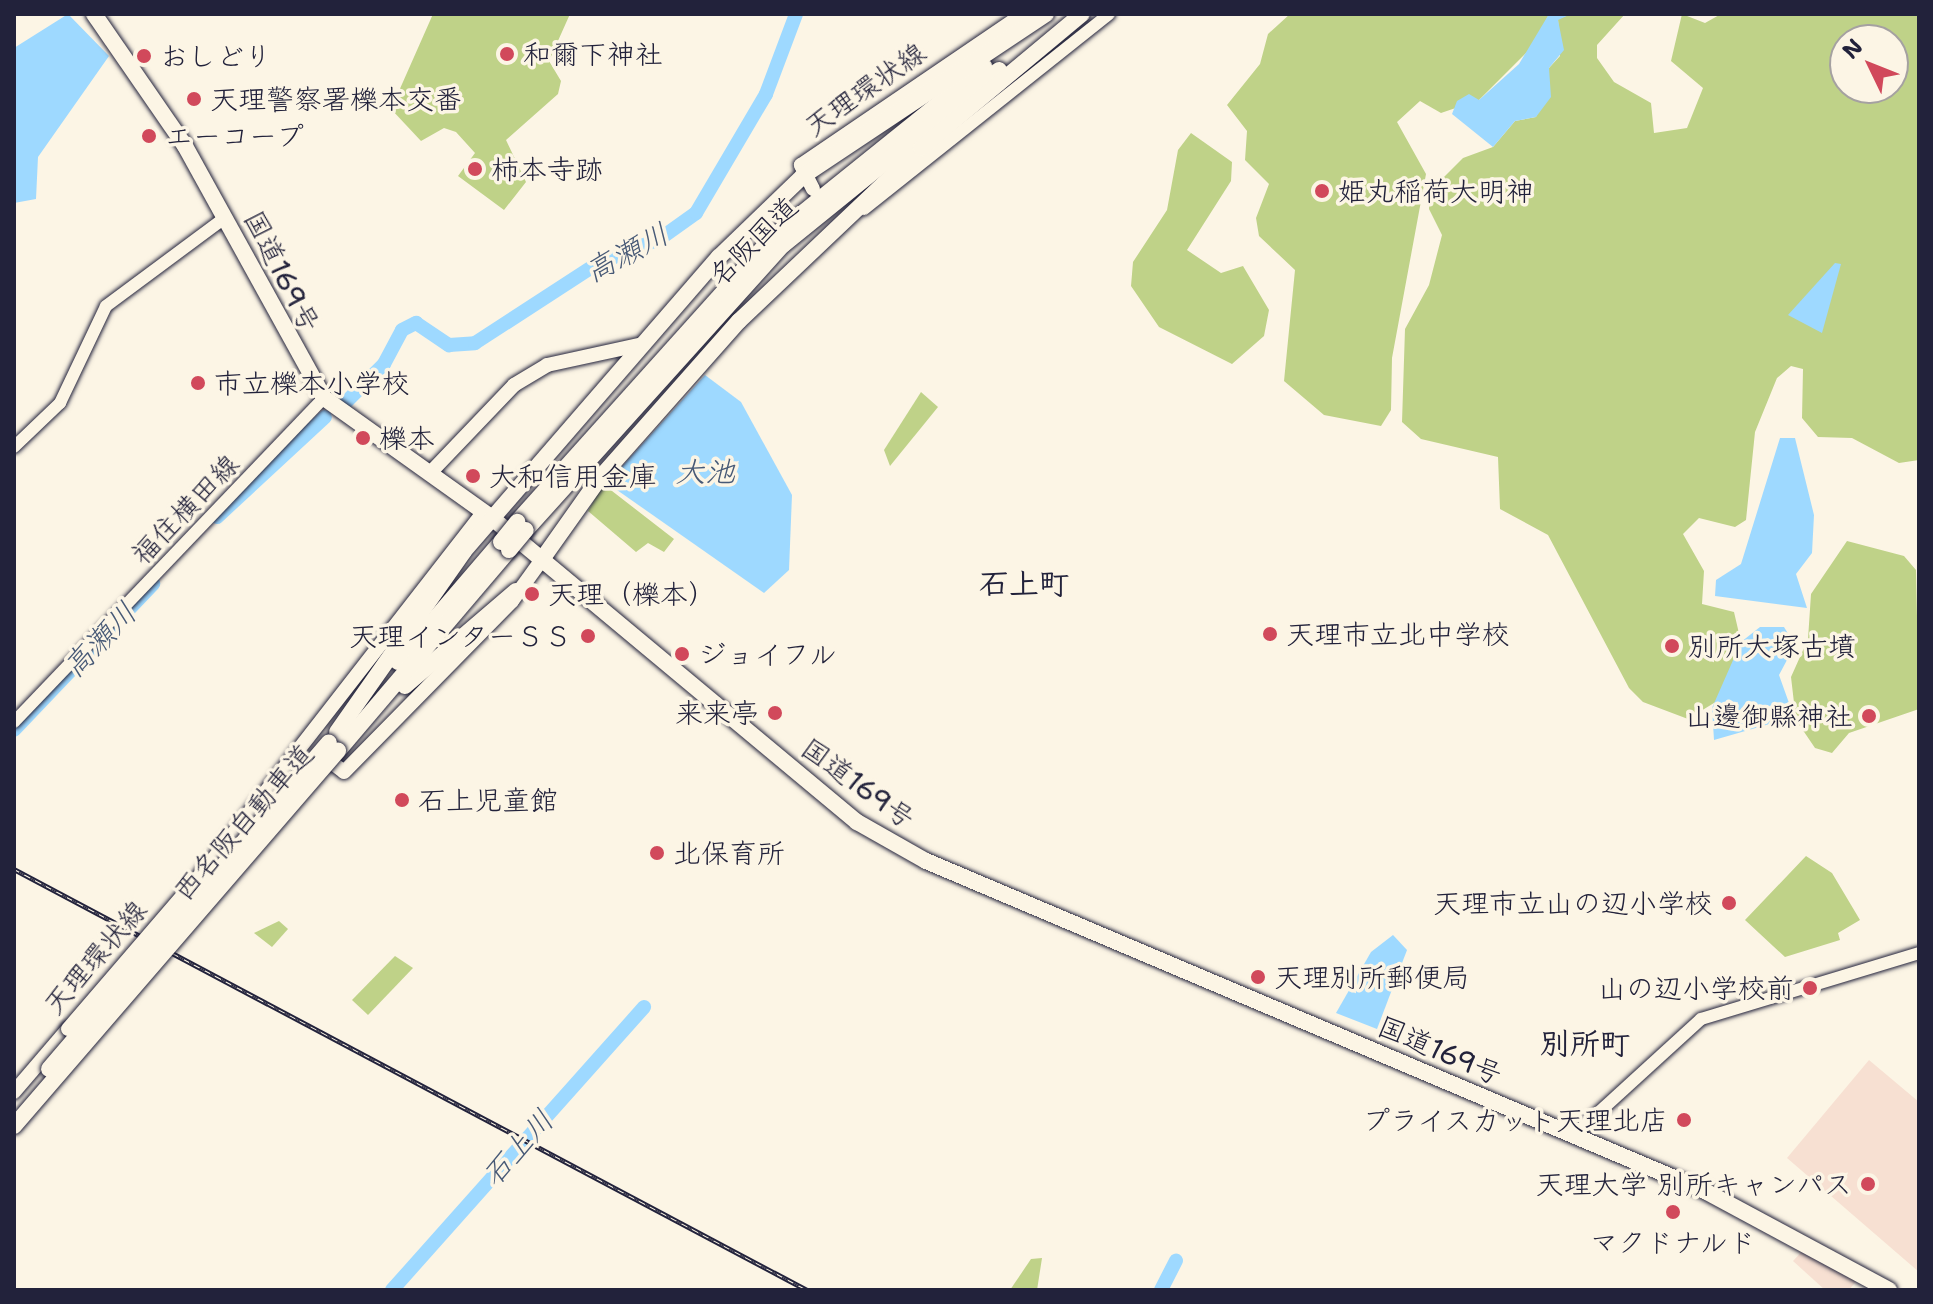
<!DOCTYPE html>
<meta charset="utf-8">
<style>
body{margin:0}
#map{position:relative;width:1933px;height:1304px;overflow:hidden;background:#fcf5e5;font-family:"Shantell Sans","Klee One",sans-serif}
div>[style]{position:absolute}
.built>*{inset:0;background:#f7e0d2}
.green>*{inset:0;background:#bfd288}
.water>*{inset:0;background:#9ed9ff}
.river>*{height:14px;margin:-7px;padding:0 7px;transform-origin:7px;border-radius:7px;background:#9ed9ff}
.roads{filter:drop-shadow(0 0 2px #22223b) drop-shadow(0 0 2px #22223b)}
.secondary>*{height:12px;margin:-6px;padding:0 6px;transform-origin:6px;border-radius:6px;background:#fcf5e5}
.primary>*{height:14px;margin:-7px;padding:0 7px;transform-origin:7px;border-radius:7px;background:#fcf5e5}
.highway>*{height:16px;margin:-8px;padding:0 8px;transform-origin:8px;border-radius:8px;background:#fcf5e5}
.rail>*{height:5px;margin-top:-2.5px;transform-origin:0;background:repeating-linear-gradient(90deg,#fcf5e5 0 6px,#22223b 0 12px);box-sizing:border-box;border-block:2px solid #22223b}
.bridges{filter:drop-shadow(0 0 2px #22223b) drop-shadow(0 0 2px #22223b)}
.primary-bridge>*{height:14px;margin:-7px;padding:0 7px;transform-origin:7px;border-radius:7px;background:#fcf5e5}
.highway-bridge>*{height:16px;margin:-8px;padding:0 8px;transform-origin:8px;border-radius:8px;background:#fcf5e5}
.dots>*{width:22px;height:22px;translate:-50% -50%;box-sizing:border-box;border:4px solid #fcf5e5;border-radius:50%}
span{translate:-50% -50%;white-space:nowrap;text-align:center;line-height:1.15;-webkit-text-stroke:7px #fcf5e5;paint-order:stroke}
.poi-label{font-size:28px;color:#22223b}
.left{translate:0 -50%;text-align:left}
.right{translate:-100% -50%;text-align:right}
.street-label{font-size:28px;color:#22223b}
.water-label{font-size:30px;color:#475976;font-style:italic}
.neighbourhood-label{font-size:30px;color:#22223b;font-weight:700}
.frame{position:absolute;inset:0;border:16px solid #22223b;pointer-events:none}
.north{position:absolute;left:1829px;top:24px;width:80px;height:80px;box-sizing:border-box;background:#fcf5e5;border:2px solid #a5a1a1;border-radius:50%;rotate:313deg;font-size:22px;font-weight:700;line-height:32px;text-align:center;color:#22223b}
.north::after{content:'';display:block;margin:auto;width:28px;height:36px;background:#d1495b;clip-path:polygon(50% 0,100% 100%,50% 72%,0 100%)}
</style>
<div id="map">
<div class="built">
<i style="clip-path:polygon(1869px 1060px,1919px 1102px,1919px 1272px,1787px 1158px)"></i>
<i style="clip-path:polygon(1805px 1248px,1858px 1279px,1849px 1290px,1825px 1290px,1793px 1261px)"></i>
</div>
<div class="green">
<i style="clip-path:polygon(433px 14px,570px 14px,549px 61px,561px 81px,558px 94px,506px 140px,526px 182px,504px 210px,458px 176px,475px 153px,456px 132px,444px 128px,421px 141px,391px 109px)"></i>
<i style="clip-path:polygon(1290px 14px,1549px 14px,1535px 44px,1479px 100px,1441px 113px,1420px 101px,1397px 122px,1426px 174px,1392px 358px,1391px 410px,1381px 426px,1324px 415px,1284px 381px,1295px 270px,1259px 236px,1256px 218px,1269px 184px,1245px 160px,1247px 131px,1227px 105px,1260px 64px,1268px 34px)"></i>
<i style="clip-path:polygon(evenodd,1571px 14px,1625px 14px,1597px 45px,1597px 58px,1614px 82px,1651px 103px,1654px 133px,1687px 128px,1703px 88px,1671px 61px,1682px 14px,1705px 23px,1721px 14px,1919px 14px,1919px 460px,1899px 463px,1852px 438px,1818px 437px,1802px 418px,1803px 369px,1791px 366px,1777px 378px,1755px 432px,1746px 520px,1735px 527px,1699px 518px,1683px 534px,1704px 571px,1702px 604px,1734px 612px,1741px 642px,1722px 698px,1688px 719px,1643px 702px,1629px 688px,1548px 535px,1500px 509px,1498px 457px,1421px 439px,1402px 422px,1405px 329px,1429px 285px,1442px 235px,1429px 209px,1430px 191px,1463px 158px,1493px 147px,1515px 121px,1536px 117px,1549px 68px,1560px 56px,1558px 19px,1571px 14px,1845px 40px,1893px 40px,1893px 88px,1845px 88px,1845px 40px)"></i>
<i style="clip-path:polygon(1191px 133px,1232px 162px,1231px 181px,1187px 250px,1221px 273px,1243px 266px,1269px 310px,1264px 336px,1232px 364px,1159px 327px,1131px 286px,1133px 262px,1167px 210px,1178px 150px)"></i>
<i style="clip-path:polygon(921px 392px,938px 407px,890px 466px,884px 450px)"></i>
<i style="clip-path:polygon(603px 484px,674px 539px,664px 552px,648px 543px,636px 552px,588px 511px)"></i>
<i style="clip-path:polygon(1847px 541px,1904px 556px,1916px 570px,1919px 709px,1849px 733px,1832px 753px,1815px 748px,1796px 720px,1791px 677px,1808px 639px,1811px 594px)"></i>
<i style="clip-path:polygon(1806px 856px,1832px 873px,1860px 920px,1838px 933px,1840px 940px,1785px 957px,1745px 920px)"></i>
<i style="clip-path:polygon(279px 921px,288px 929px,272px 947px,254px 933px)"></i>
<i style="clip-path:polygon(395px 956px,413px 968px,368px 1015px,352px 1000px)"></i>
<i style="clip-path:polygon(1042px 1258px,1037px 1290px,1010px 1290px,1031px 1259px)"></i>
</div>
<div class="water">
<i style="clip-path:polygon(68px 14px,109px 56px,38px 157px,36px 199px,14px 203px,14px 48px)"></i>
<i style="clip-path:polygon(1549px 14px,1571px 14px,1558px 20px,1564px 50px,1549px 68px,1551px 97px,1536px 117px,1515px 121px,1493px 147px,1452px 114px,1457px 101px,1469px 94px,1479px 100px,1519px 64px)"></i>
<i style="clip-path:polygon(1835px 263px,1841px 264px,1822px 333px,1788px 315px)"></i>
<i style="clip-path:polygon(705px 375px,741px 402px,792px 495px,789px 570px,764px 593px,607px 483px)"></i>
<i style="clip-path:polygon(1780px 438px,1795px 438px,1814px 515px,1812px 553px,1796px 574px,1807px 608px,1715px 596px,1716px 580px,1741px 564px)"></i>
<i style="clip-path:polygon(1760px 627px,1784px 627px,1795px 645px,1779px 675px,1794px 717px,1714px 740px,1712px 708px,1741px 642px)"></i>
<i style="clip-path:polygon(1393px 935px,1407px 950px,1377px 1029px,1336px 1013px,1371px 952px)"></i>
</div>
<div class="river">
<i style="left:345px;top:403px;width:55px;rotate:-45deg"></i>
<i style="left:384px;top:364px;width:38px;rotate:-62deg"></i>
<i style="left:402px;top:330px;width:16px;rotate:-27deg"></i>
<i style="left:416px;top:323px;width:40px;rotate:34deg"></i>
<i style="left:449px;top:345px;width:26px;rotate:-4deg"></i>
<i style="left:475px;top:343px;width:143px;rotate:-33deg"></i>
<i style="left:595px;top:265px;width:71px;rotate:-22.2deg"></i>
<i style="left:661px;top:238px;width:43px;rotate:-35.5deg"></i>
<i style="left:696px;top:213px;width:138px;rotate:-59.5deg"></i>
<i style="left:766px;top:94px;width:85px;rotate:-69.4deg"></i>
<i style="left:217px;top:517px;width:147px;rotate:-42.8deg"></i>
<i style="left:14px;top:730px;width:202px;rotate:-46.4deg"></i>
<i style="left:392px;top:1290px;width:379px;rotate:-48.3deg"></i>
<i style="left:1161px;top:1290px;width:33px;rotate:-63deg"></i>
</div>
<div class="roads">
<div class="secondary">
<i style="left:864px;top:209px;width:313px;rotate:-38.5deg"></i>
<i style="left:14px;top:447px;width:64px;rotate:-43.7deg"></i>
<i style="left:60px;top:403px;width:107px;rotate:-64.6deg"></i>
<i style="left:106px;top:306px;width:149px;rotate:-36.6deg"></i>
<i style="left:14px;top:722px;width:448px;rotate:-46.3deg"></i>
<i style="left:1574px;top:1135px;width:172px;rotate:-42.4deg"></i>
<i style="left:1701px;top:1019px;width:228px;rotate:-16.8deg"></i>
</div>
<div class="primary">
<i style="left:813px;top:189px;width:27px;rotate:-117deg"></i>
<i style="left:801px;top:165px;width:268px;rotate:-34.2deg"></i>
<i style="left:431px;top:472px;width:120px;rotate:-46.3deg"></i>
<i style="left:514px;top:385px;width:39px;rotate:-31deg"></i>
<i style="left:547px;top:365px;width:98px;rotate:-12.3deg"></i>
<i style="left:323px;top:756px;width:26px;rotate:37deg"></i>
<i style="left:344px;top:772px;width:240px;rotate:-45.5deg"></i>
<i style="left:512px;top:601px;width:53px;rotate:-54.2deg"></i>
<i style="left:204px;top:871px;width:455px;rotate:-52.1deg"></i>
<i style="left:14px;top:1092px;width:83px;rotate:-49.4deg"></i>
</div>
<div class="highway">
<i style="left:94px;top:14px;width:160px;rotate:55.4deg"></i>
<i style="left:185px;top:146px;width:288px;rotate:61.1deg"></i>
<i style="left:324px;top:398px;width:206px;rotate:35.5deg"></i>
<i style="left:492px;top:518px;width:475px;rotate:39.8deg"></i>
<i style="left:857px;top:822px;width:79px;rotate:29.5deg"></i>
<i style="left:926px;top:861px;width:846px;rotate:22.96deg"></i>
<i style="left:1705px;top:1191px;width:209px;rotate:28.3deg"></i>
<i style="left:517px;top:522px;width:385px;rotate:-48.1deg"></i>
<i style="left:774px;top:236px;width:270px;rotate:-38.8deg"></i>
<i style="left:526px;top:530px;width:384px;rotate:-48deg"></i>
<i style="left:783px;top:245px;width:278px;rotate:-39deg"></i>
<i style="left:543px;top:558px;width:97px;rotate:-54.7deg"></i>
<i style="left:599px;top:479px;width:211px;rotate:-48.5deg"></i>
<i style="left:739px;top:321px;width:251px;rotate:-43.5deg"></i>
<i style="left:921px;top:148px;width:209px;rotate:-39.8deg"></i>
<i style="left:398px;top:662px;width:158px;rotate:-49.4deg"></i>
<i style="left:405px;top:686px;width:146px;rotate:-40.6deg"></i>
<i style="left:337px;top:732px;width:221px;rotate:-54.9deg"></i>
<i style="left:464px;top:551px;width:389px;rotate:-49.1deg"></i>
<i style="left:719px;top:257px;width:117px;rotate:-44deg"></i>
<i style="left:803px;top:176px;width:292px;rotate:-33.7deg"></i>
<i style="left:338px;top:751px;width:264px;rotate:-49.6deg"></i>
</div>
</div>
<div class="rail">
<i style="left:14px;top:869px;width:898px;rotate:27.96deg"></i>
</div>
<div class="bridges">
<div class="primary-bridge">
<i style="left:68px;top:1029px;width:208px;rotate:-49.3deg"></i>
</div>
<div class="highway-bridge">
<i style="left:501px;top:542px;width:26px;rotate:-51deg"></i>
<i style="left:509px;top:550px;width:26px;rotate:-50deg"></i>
<i style="left:49px;top:1069px;width:430px;rotate:-49.4deg"></i>
<i style="left:14px;top:1126px;width:496px;rotate:-49.2deg"></i>
</div>
</div>
<div class="dots">
<i style="left:507px;top:54px;background:#d1495b"></i>
<i style="left:144px;top:56px;background:#d1495b"></i>
<i style="left:194px;top:99px;background:#d1495b"></i>
<i style="left:149px;top:136px;background:#d1495b"></i>
<i style="left:475px;top:169px;background:#d1495b"></i>
<i style="left:1322px;top:191px;background:#d1495b"></i>
<i style="left:198px;top:383px;background:#d1495b"></i>
<i style="left:363px;top:438px;background:#d1495b"></i>
<i style="left:473px;top:476px;background:#d1495b"></i>
<i style="left:532px;top:594px;background:#d1495b"></i>
<i style="left:1270px;top:634px;background:#d1495b"></i>
<i style="left:588px;top:636px;background:#d1495b"></i>
<i style="left:1672px;top:646px;background:#d1495b"></i>
<i style="left:682px;top:654px;background:#d1495b"></i>
<i style="left:775px;top:713px;background:#d1495b"></i>
<i style="left:1869px;top:716px;background:#d1495b"></i>
<i style="left:402px;top:800px;background:#d1495b"></i>
<i style="left:657px;top:853px;background:#d1495b"></i>
<i style="left:1729px;top:903px;background:#d1495b"></i>
<i style="left:1258px;top:977px;background:#d1495b"></i>
<i style="left:1810px;top:988px;background:#d1495b"></i>
<i style="left:1684px;top:1120px;background:#d1495b"></i>
<i style="left:1868px;top:1184px;background:#d1495b"></i>
<i style="left:1673px;top:1212px;background:#d1495b"></i>
</div>
<div class="poi-label">
<span class="left" style="left:523px;top:54px">和爾下神社</span>
<span class="left" style="left:160px;top:56px">おしどり</span>
<span class="left" style="left:210px;top:99px">天理警察署櫟本交番</span>
<span class="left" style="left:165px;top:136px">エーコープ</span>
<span class="left" style="left:491px;top:169px">柿本寺跡</span>
<span class="left" style="left:1338px;top:191px">姫丸稲荷大明神</span>
<span class="left" style="left:214px;top:383px">市立櫟本小学校</span>
<span class="left" style="left:379px;top:438px">櫟本</span>
<span class="left" style="left:489px;top:476px">大和信用金庫</span>
<span class="left" style="left:548px;top:594px">天理（櫟本）</span>
<span class="left" style="left:1286px;top:634px">天理市立北中学校</span>
<span class="right" style="left:572px;top:636px">天理インターＳＳ</span>
<span class="left" style="left:1688px;top:646px">別所大塚古墳</span>
<span class="left" style="left:698px;top:654px">ジョイフル</span>
<span class="right" style="left:759px;top:713px">来来亭</span>
<span class="right" style="left:1853px;top:716px">山邊御縣神社</span>
<span class="left" style="left:418px;top:800px">石上児童館</span>
<span class="left" style="left:673px;top:853px">北保育所</span>
<span class="right" style="left:1713px;top:903px">天理市立山の辺小学校</span>
<span class="left" style="left:1274px;top:977px">天理別所郵便局</span>
<span class="right" style="left:1794px;top:988px">山の辺小学校前</span>
<span class="right" style="left:1668px;top:1120px">プライスカット天理北店</span>
<span class="right" style="left:1852px;top:1184px">天理大学 別所キャンパス</span>
<span style="left:1673px;top:1242px">マクドナルド</span>
</div>
<div class="street-label">
<span style="left:865px;top:89px;rotate:-35deg">天理環状線</span>
<span style="left:753px;top:241px;rotate:-45deg">名阪国道</span>
<span style="left:282px;top:271px;rotate:63deg">国道169号</span>
<span style="left:185px;top:509px;rotate:-46deg">福住横田線</span>
<span style="left:858px;top:783px;rotate:36deg">国道169号</span>
<span style="left:243px;top:822px;rotate:-49deg">西名阪自動車道</span>
<span style="left:95px;top:957px;rotate:-49deg">天理環状線</span>
<span style="left:1440px;top:1050px;rotate:23deg">国道169号</span>
</div>
<div class="water-label">
<span style="left:627px;top:253px;rotate:-28deg">高瀬川</span>
<span style="left:705px;top:472px">大池</span>
<span style="left:100px;top:640px;rotate:-46deg">高瀬川</span>
<span style="left:518px;top:1148px;rotate:-48deg">石上川</span>
</div>
<div class="neighbourhood-label">
<span style="left:1024px;top:584px">石上町</span>
<span style="left:1585px;top:1044px">別所町</span>
</div>
<div class="frame"></div>
<div class="north">N</div>
</div>
